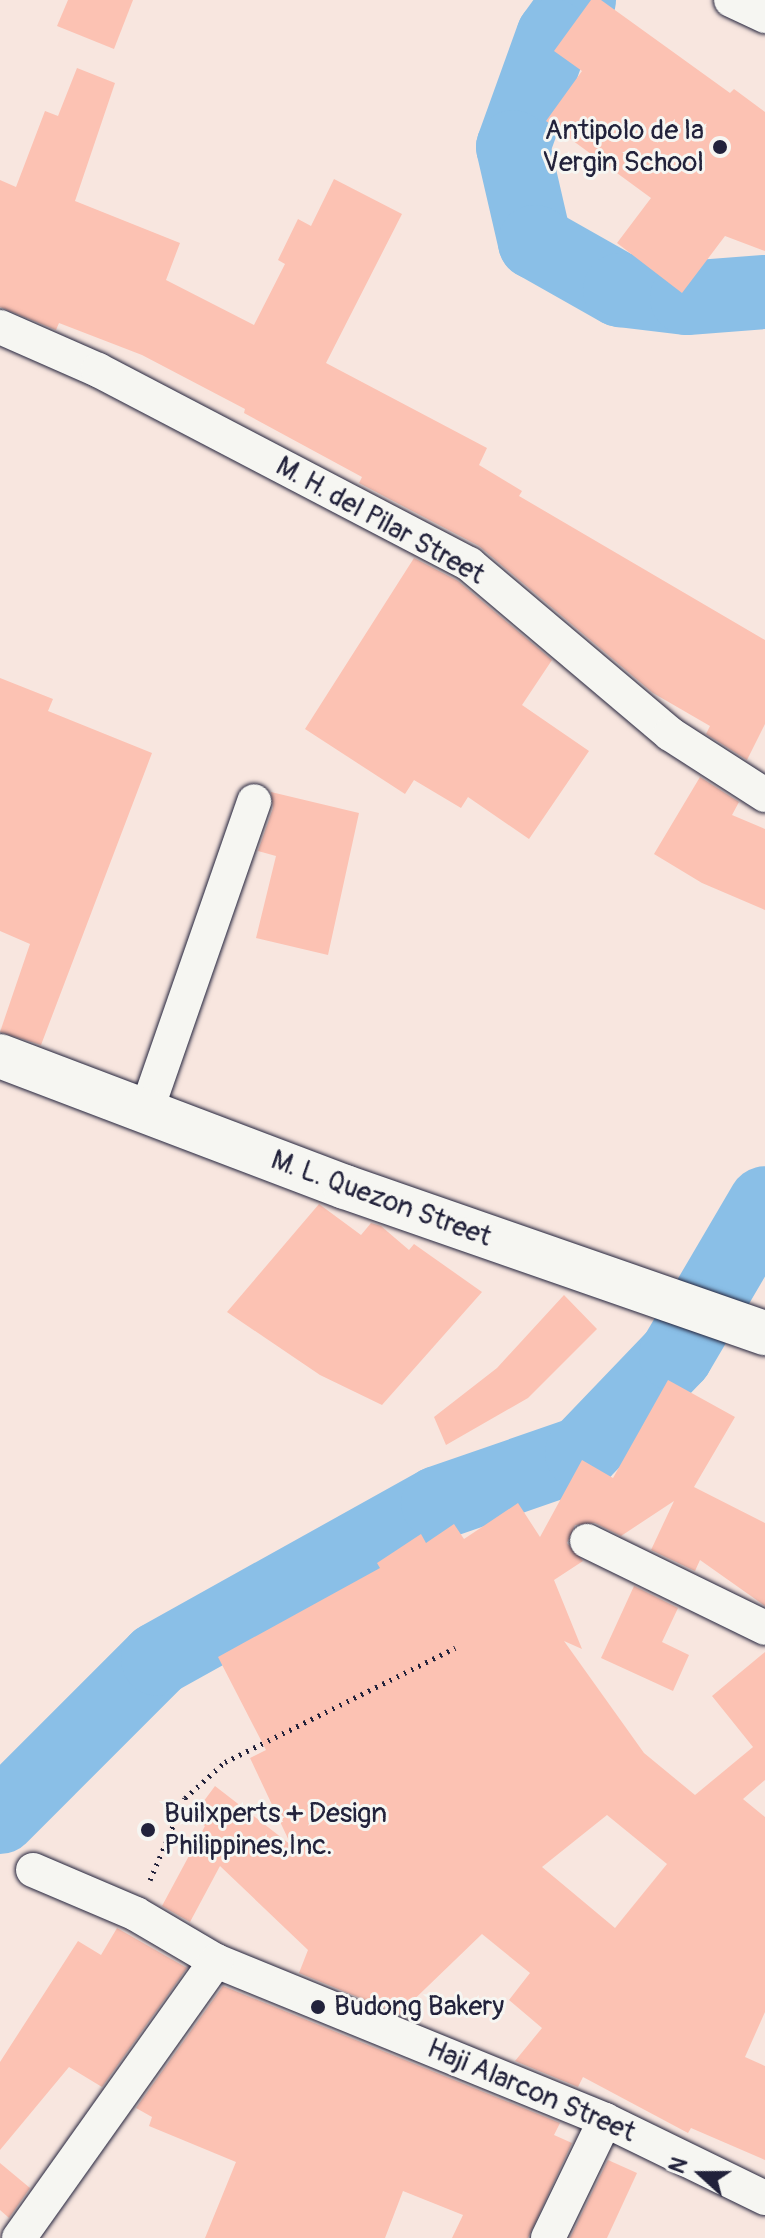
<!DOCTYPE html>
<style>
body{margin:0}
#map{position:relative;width:765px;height:2238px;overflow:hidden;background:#f8e6df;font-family:Pangolin,sans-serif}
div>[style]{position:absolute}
.river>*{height:74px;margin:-37px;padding:0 37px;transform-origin:37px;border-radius:37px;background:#8abfe7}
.building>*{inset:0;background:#fcc2b3}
.path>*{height:5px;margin-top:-2.5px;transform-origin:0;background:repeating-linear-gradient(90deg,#22223b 0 2px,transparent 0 8px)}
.roads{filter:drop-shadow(0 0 2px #22223b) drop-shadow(0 0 2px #22223b)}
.street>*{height:34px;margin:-17px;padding:0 17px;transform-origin:17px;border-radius:17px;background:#f6f6f2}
.secondary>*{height:44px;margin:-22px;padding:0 22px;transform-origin:22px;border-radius:22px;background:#f6f6f2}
.dots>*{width:22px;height:22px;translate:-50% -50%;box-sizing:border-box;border:4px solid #f6f6f2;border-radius:50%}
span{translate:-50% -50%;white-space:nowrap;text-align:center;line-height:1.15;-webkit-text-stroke:6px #f6f6f2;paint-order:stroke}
.poi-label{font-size:28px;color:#22223b}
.right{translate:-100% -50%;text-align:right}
.left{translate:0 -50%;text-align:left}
.street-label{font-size:28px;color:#22223b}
.north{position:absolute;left:661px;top:2134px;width:80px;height:80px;-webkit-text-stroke:6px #f6f6f2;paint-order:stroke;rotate:291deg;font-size:22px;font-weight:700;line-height:32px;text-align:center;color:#22223b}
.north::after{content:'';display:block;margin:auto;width:28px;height:36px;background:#22223b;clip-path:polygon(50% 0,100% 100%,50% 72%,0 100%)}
</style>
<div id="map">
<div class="river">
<i style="left:579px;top:0;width:44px;rotate:125.8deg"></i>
<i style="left:553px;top:36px;width:118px;rotate:109.8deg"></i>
<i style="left:513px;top:147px;width:98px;rotate:77deg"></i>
<i style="left:535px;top:242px;width:98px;rotate:29.5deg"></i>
<i style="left:620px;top:290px;width:67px;rotate:6.8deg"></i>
<i style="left:687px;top:298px;width:78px;rotate:-4.4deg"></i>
<i style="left:0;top:1817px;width:223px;rotate:-45deg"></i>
<i style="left:158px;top:1659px;width:321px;rotate:-29.1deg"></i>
<i style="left:438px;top:1503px;width:152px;rotate:-19.1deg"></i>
<i style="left:582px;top:1453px;width:136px;rotate:-46.2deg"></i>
<i style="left:676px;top:1355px;width:176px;rotate:-59.6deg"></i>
</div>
<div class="building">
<i style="clip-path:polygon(68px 0,133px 0,114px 49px,57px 26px)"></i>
<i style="clip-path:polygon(591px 0,601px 0,730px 93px,734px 89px,765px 112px,765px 251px,725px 236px,682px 293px,617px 243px,651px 198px,546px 121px,582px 71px,554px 51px)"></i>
<i style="clip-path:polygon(77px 68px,115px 83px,75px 201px,180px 243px,166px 280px,254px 325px,285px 264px,278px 260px,298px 219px,311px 226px,334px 179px,402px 214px,326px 363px,487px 448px,479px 465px,522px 491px,519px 496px,765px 640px,765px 724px,747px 760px,706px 734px,710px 726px,653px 693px,479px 546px,359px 483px,362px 477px,244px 413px,245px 409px,142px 355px,59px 323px,56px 330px,0 307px,0 180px,16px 187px,45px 111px,58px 116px)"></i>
<i style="clip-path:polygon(414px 558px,458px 581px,552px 660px,522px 705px,589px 751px,529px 839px,468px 797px,461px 808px,414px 780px,405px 794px,305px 729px)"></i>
<i style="clip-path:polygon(0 678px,53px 699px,48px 711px,152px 753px,41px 1045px,0 1032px,30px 944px,0 931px)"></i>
<i style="clip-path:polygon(700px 777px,739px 802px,732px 815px,765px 829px,765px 910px,702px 883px,654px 854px)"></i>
<i style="clip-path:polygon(271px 792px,359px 813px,328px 955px,256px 938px,276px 856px,258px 851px,273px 808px)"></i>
<i style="clip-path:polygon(319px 1204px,361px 1235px,371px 1223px,381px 1226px,409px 1250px,414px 1244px,482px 1292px,382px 1405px,320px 1375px,227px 1312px)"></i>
<i style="clip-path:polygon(564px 1295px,597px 1329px,528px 1398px,446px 1445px,434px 1417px,497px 1368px)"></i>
<i style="clip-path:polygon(evenodd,668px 1380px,735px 1417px,694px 1487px,765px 1523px,765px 1606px,700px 1560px,695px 1571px,651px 1550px,674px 1501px,621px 1536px,595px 1523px,575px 1525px,567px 1543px,583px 1561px,554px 1580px,582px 1649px,564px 1641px,644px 1753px,695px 1795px,753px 1747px,712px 1696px,765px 1652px,765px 1780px,743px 1799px,765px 1817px,765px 2012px,745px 2057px,765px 2066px,765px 2160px,691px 2128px,688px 2133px,583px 2077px,578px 2087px,515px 2061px,542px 2028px,509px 2000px,530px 1973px,482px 1934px,399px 2014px,299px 1973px,308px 1950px,220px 1866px,190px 1922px,162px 1906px,205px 1826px,192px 1817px,215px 1786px,291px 1845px,250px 1758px,266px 1750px,218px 1657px,380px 1568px,377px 1563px,421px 1534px,426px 1543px,454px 1524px,464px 1539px,518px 1503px,540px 1537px,582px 1460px,613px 1478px,668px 1380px,607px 1815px,667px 1864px,615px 1928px,542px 1867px,607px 1815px)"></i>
<i style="clip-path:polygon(634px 1586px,678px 1608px,662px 1642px,689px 1655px,673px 1691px,601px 1658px)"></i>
<i style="clip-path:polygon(117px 1928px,187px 1968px,102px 2087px,69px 2067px,0 2150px,0 2062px,78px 1941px,101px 1955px)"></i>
<i style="clip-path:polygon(223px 1986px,560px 2123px,554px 2135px,572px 2143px,528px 2238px,452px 2238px,463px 2215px,403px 2191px,385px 2238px,205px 2238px,236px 2162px,149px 2126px,152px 2117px,136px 2108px)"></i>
<i style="clip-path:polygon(608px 2160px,637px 2173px,607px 2238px,570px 2238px)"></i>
<i style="clip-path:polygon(0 2163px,30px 2188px,9px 2218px,0 2210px)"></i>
</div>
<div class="path">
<i style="left:150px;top:1880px;width:89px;rotate:-66.9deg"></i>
<i style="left:185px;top:1798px;width:54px;rotate:-42deg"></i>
<i style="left:225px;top:1762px;width:257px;rotate:-26.4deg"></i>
</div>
<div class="roads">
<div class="street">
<i style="left:731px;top:0;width:38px;rotate:25deg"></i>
<i style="left:0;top:327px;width:107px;rotate:23.7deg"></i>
<i style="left:98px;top:370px;width:419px;rotate:27.6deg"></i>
<i style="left:469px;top:564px;width:263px;rotate:40.2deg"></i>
<i style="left:670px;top:734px;width:113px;rotate:32.7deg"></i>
<i style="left:146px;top:1112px;width:329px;rotate:-70.8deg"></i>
<i style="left:587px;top:1541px;width:198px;rotate:26deg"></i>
<i style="left:33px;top:1870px;width:112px;rotate:23.1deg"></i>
<i style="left:136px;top:1914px;width:93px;rotate:30.4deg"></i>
<i style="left:216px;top:1961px;width:420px;rotate:22.2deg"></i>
<i style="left:605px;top:2120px;width:178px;rotate:26deg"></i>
<i style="left:19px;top:2238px;width:340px;rotate:-54.6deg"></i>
<i style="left:548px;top:2238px;width:131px;rotate:-64.2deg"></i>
</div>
<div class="secondary">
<i style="left:0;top:1056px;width:369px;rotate:20.8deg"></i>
<i style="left:345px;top:1187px;width:445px;rotate:19.2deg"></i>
</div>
</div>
<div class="dots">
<i style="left:720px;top:147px;background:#22223b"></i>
<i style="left:148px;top:1830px;background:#22223b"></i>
<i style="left:318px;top:2007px;background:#22223b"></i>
</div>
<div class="poi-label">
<span class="right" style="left:704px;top:147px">Antipolo de la<br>Vergin School</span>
<span class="left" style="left:164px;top:1830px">Builxperts + Design<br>Philippines,Inc.</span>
<span class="left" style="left:334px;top:2007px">Budong Bakery</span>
</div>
<div class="street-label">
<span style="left:380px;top:521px;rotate:29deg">M. H. del Pilar Street</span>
<span style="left:381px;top:1199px;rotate:20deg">M. L. Quezon Street</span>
<span style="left:531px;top:2091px;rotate:23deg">Haji Alarcon Street</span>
</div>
<div class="north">N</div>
</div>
